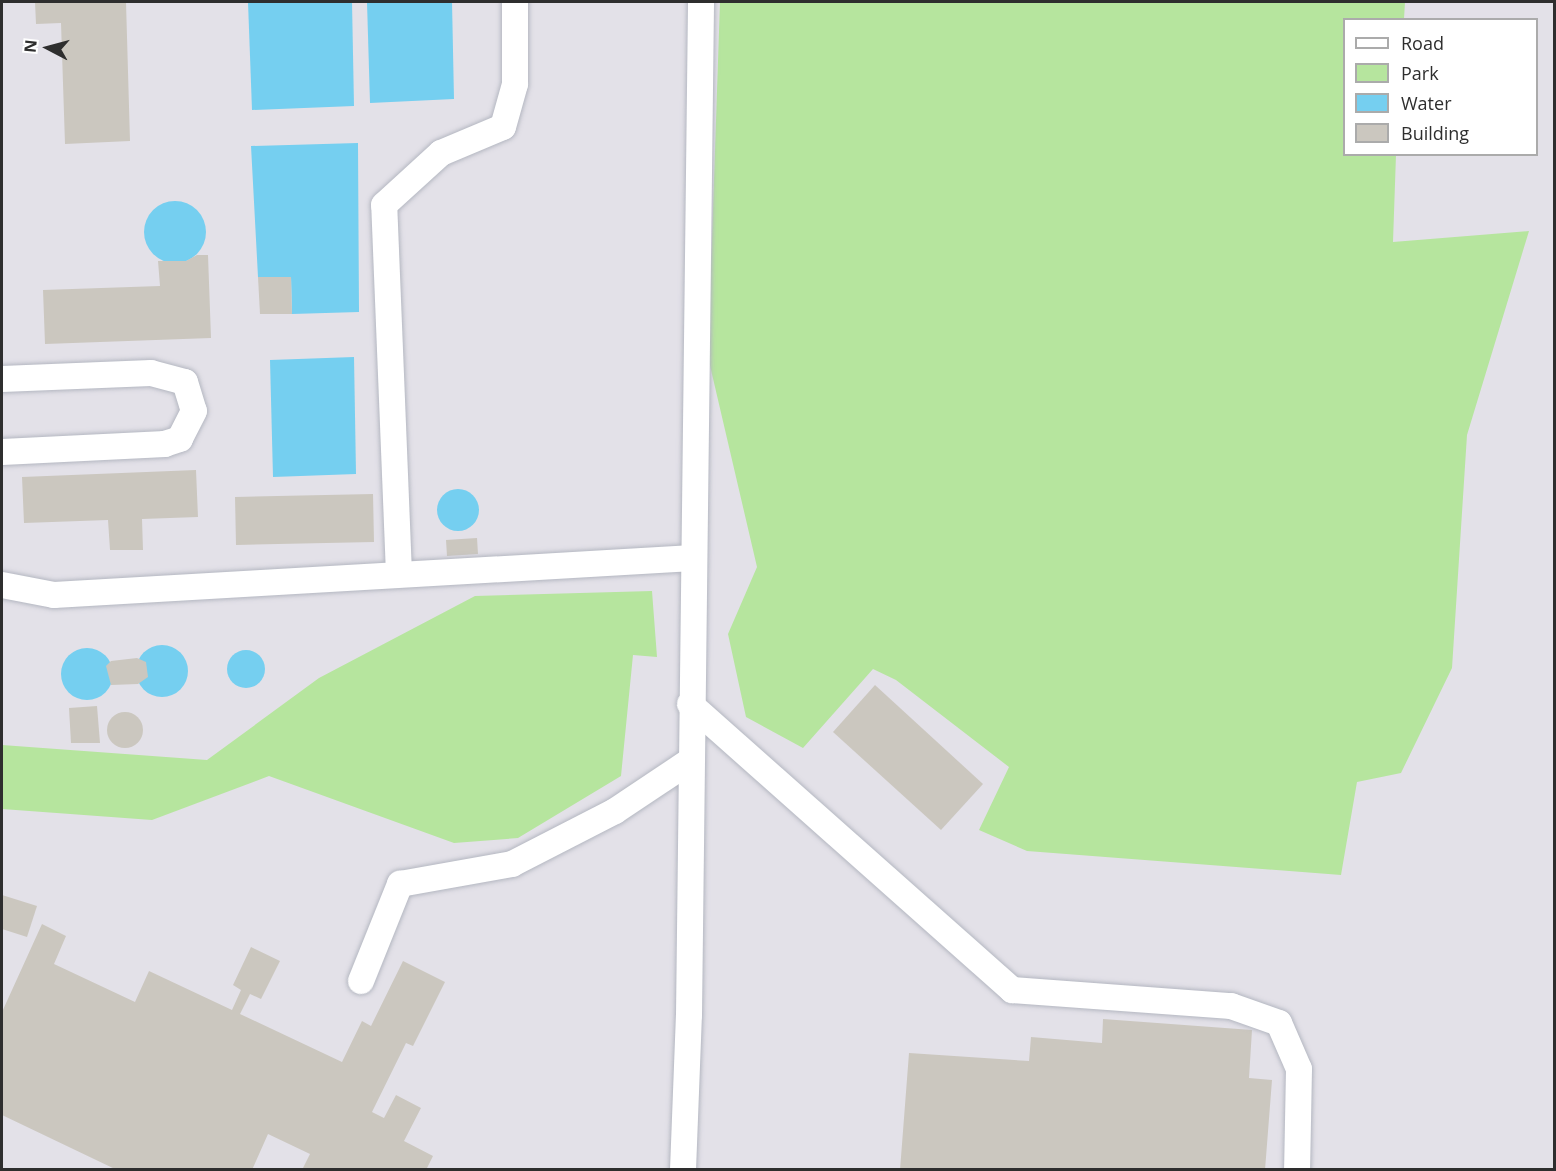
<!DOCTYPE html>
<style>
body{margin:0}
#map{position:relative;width:1556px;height:1171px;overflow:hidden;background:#efe9e1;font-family:"Open Sans",sans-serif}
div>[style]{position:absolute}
.industrial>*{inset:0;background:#e3e1e8}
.green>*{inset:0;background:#b6e59e}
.water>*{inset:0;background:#75cff0}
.round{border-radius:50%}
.building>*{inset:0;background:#cbc7bf}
.roads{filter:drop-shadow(0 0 2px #b4b7c1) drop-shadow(0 0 2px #b4b7c1)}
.street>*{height:26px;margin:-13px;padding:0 13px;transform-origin:13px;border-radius:13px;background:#fff}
span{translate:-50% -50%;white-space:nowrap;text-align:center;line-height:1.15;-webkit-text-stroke:6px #fff;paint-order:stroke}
.frame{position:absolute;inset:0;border:3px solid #2e2e2e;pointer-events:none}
.legend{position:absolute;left:1343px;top:18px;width:195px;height:138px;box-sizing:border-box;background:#fff;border:2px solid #ababab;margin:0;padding:8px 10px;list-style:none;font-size:18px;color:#2e2e2e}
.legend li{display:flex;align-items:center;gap:12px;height:30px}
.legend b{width:30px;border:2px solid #ababab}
.north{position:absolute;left:18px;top:18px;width:60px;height:60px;-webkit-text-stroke:4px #fff;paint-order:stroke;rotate:276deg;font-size:16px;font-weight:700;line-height:24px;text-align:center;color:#2e2e2e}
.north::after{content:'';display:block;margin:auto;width:21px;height:27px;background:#2e2e2e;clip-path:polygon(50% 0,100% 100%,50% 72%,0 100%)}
</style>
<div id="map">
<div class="industrial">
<i style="clip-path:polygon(evenodd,2px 2px,1554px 2px,1554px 1169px,2px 1169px,2px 2px,1344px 20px,1536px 20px,1536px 154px,1344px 154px,1344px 20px)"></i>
</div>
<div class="green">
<i style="clip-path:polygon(720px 2px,1405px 2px,1404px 19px,1344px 20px,1344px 154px,1396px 155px,1393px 242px,1529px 231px,1467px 435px,1452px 668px,1401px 773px,1357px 782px,1341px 875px,1027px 851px,979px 830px,1009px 767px,896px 680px,873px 669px,803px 748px,746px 717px,728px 634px,757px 567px,708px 357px)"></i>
<i style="clip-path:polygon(652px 591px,657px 657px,633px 655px,621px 776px,518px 838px,454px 843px,269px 776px,152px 820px,2px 809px,2px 745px,207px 760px,319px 678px,475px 596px)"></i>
</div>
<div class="water">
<i style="clip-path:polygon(248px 2px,352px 2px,354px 106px,252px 110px)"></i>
<i style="clip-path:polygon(367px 2px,452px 2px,454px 99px,370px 103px)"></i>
<i style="clip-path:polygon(358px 143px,359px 312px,292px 314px,291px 277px,258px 277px,251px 146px)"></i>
<i class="round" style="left:144px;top:201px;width:62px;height:62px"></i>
<i style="clip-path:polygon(354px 357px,356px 474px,273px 477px,270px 360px)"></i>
<i class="round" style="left:437px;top:489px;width:42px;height:42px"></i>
<i class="round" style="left:136px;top:645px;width:52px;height:52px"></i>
<i class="round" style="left:61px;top:648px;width:52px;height:52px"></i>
<i class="round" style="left:227px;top:650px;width:38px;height:38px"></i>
</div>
<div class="building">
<i style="clip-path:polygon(35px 2px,126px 2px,130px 141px,65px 144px,61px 23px,36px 24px)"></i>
<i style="clip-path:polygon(197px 255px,208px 255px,211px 338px,45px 344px,43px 290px,160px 286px,158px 261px,186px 261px)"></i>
<i style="clip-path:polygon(258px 277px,291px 277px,292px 314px,260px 314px)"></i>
<i style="clip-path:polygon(196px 470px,198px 517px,142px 519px,143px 550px,110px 550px,108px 520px,24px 523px,22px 477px)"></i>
<i style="clip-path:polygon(373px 494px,374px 542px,236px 545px,235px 497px)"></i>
<i style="clip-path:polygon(477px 538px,478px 554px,447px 556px,446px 540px)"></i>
<i style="clip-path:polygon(137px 658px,146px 662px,148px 677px,138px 684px,111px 685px,106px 666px,111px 661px)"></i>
<i style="clip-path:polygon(875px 685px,983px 784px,941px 830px,833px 732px)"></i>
<i style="clip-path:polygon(97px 706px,100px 743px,71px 743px,69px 708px)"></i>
<i class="round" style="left:107px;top:712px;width:36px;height:36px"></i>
<i style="clip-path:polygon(2px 895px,37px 906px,27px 937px,2px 929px)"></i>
<i style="clip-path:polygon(42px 924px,66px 936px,54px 964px,135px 1002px,149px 971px,232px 1010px,241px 990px,233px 985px,251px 947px,280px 961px,261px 999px,250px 994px,240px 1014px,342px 1062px,362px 1021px,371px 1026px,403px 961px,445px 982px,413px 1046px,406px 1043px,372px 1112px,384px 1118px,396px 1095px,421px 1108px,404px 1141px,433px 1156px,426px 1170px,302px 1170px,310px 1154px,268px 1134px,252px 1170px,117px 1170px,2px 1115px,2px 1012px)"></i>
<i style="clip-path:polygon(1103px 1019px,1252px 1030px,1249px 1078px,1272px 1080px,1265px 1170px,900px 1170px,909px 1053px,1029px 1061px,1031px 1037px,1102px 1043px)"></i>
</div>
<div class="roads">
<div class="street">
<i style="left:2px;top:379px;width:149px;rotate:-2.3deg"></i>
<i style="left:151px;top:373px;width:35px;rotate:15deg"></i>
<i style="left:185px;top:382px;width:30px;rotate:73deg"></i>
<i style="left:194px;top:411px;width:31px;rotate:117deg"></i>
<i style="left:180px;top:439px;width:16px;rotate:162deg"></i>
<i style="left:165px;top:444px;width:163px;rotate:177.2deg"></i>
<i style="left:399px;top:574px;width:369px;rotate:-92.3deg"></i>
<i style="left:384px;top:205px;width:77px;rotate:-42.4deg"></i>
<i style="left:441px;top:153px;width:67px;rotate:-22.8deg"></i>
<i style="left:503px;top:127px;width:45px;rotate:-74.4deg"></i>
<i style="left:515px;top:84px;width:82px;rotate:-90deg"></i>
<i style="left:2px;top:585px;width:53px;rotate:10.9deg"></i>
<i style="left:54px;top:595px;width:640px;rotate:-3.31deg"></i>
<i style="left:690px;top:704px;width:431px;rotate:41.6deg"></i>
<i style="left:1012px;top:990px;width:220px;rotate:4.2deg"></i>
<i style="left:1231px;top:1006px;width:51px;rotate:19.5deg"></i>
<i style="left:1279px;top:1023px;width:50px;rotate:66.5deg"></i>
<i style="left:1299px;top:1069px;width:101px;rotate:91.1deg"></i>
<i style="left:361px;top:981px;width:105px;rotate:-68.1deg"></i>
<i style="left:400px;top:884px;width:114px;rotate:-10.1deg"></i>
<i style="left:512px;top:864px;width:116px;rotate:-27.2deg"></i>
<i style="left:615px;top:811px;width:90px;rotate:-33.7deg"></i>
<i style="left:683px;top:1170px;width:155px;rotate:-87.8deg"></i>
<i style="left:689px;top:1015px;width:1013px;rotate:-89.32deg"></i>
</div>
</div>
<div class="frame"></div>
<ul class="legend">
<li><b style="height:8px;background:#fff"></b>Road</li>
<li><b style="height:16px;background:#b6e59e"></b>Park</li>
<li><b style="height:16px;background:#75cff0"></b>Water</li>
<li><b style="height:16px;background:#cbc7bf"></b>Building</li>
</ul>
<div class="north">N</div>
</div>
